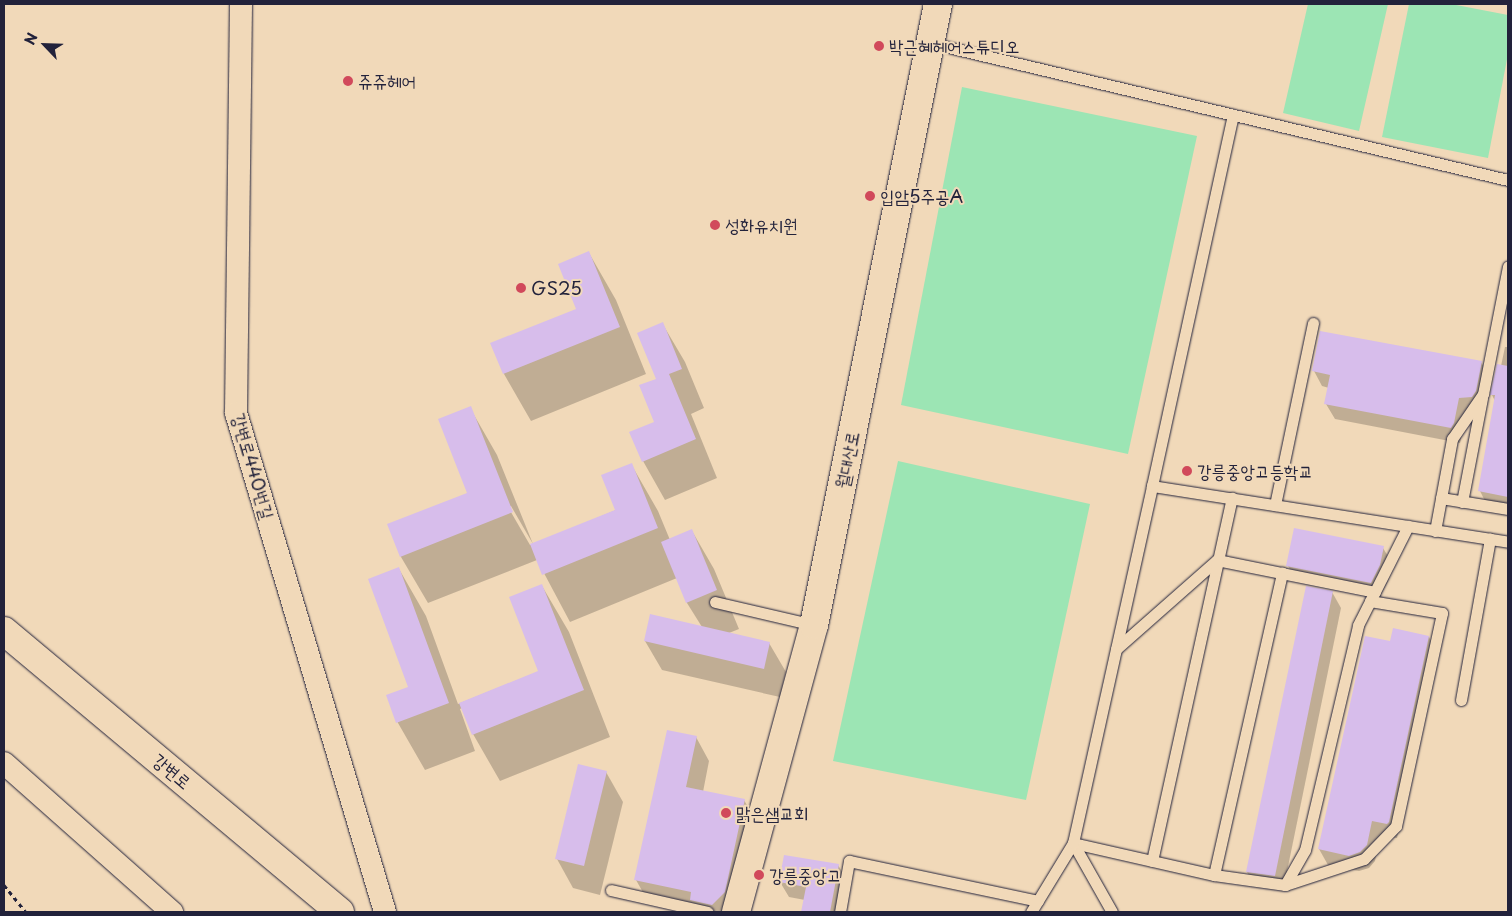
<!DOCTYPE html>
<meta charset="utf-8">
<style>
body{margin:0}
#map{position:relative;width:1512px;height:916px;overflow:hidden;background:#f1d9b9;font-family:"Playpen Sans","Poor Story",sans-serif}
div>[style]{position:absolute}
.green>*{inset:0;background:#9ce5b4}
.shadow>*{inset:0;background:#0003}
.building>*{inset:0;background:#d7bdeb}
.path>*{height:3px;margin-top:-1.5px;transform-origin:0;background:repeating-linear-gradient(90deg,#22223b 0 4px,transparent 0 8px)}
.roads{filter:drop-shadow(0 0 1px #22223b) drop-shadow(0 0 1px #22223b)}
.lane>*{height:11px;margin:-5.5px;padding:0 5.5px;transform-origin:5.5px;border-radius:5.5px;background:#f1d9b9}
.street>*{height:22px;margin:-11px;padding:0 11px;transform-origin:11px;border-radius:11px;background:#f1d9b9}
.secondary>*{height:28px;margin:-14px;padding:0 14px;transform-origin:14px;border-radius:14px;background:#f1d9b9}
.dots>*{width:14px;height:14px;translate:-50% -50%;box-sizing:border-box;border:2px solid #f1d9b9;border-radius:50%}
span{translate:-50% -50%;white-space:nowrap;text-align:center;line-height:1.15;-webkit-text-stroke:4px #f1d9b9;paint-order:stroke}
.poi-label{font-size:18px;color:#22223b}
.left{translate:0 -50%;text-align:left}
.street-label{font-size:18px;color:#22223b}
.frame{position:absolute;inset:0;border:5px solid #22223b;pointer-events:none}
.north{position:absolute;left:20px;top:20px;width:50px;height:50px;-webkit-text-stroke:4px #f1d9b9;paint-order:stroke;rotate:294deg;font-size:14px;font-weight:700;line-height:20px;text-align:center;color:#22223b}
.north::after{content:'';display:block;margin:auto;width:18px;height:22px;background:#22223b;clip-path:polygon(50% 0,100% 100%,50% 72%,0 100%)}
</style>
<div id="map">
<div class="green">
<i style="clip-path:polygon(1308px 4px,1388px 4px,1359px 131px,1283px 113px)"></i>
<i style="clip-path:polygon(1409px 4px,1451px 4px,1508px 15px,1508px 54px,1488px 158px,1382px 137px)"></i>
<i style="clip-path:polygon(962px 87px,1197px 136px,1128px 454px,901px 405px)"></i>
<i style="clip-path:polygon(898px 461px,1090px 504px,1026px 800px,833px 761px)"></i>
</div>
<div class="shadow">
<i style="clip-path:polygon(589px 253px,616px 300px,646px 374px,531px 421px,504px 374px,492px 344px,578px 310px)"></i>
<i style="clip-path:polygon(662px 323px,685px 362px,704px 408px,691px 414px,717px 478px,665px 500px,643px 461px,656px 422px)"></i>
<i style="clip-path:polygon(1505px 347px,1508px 347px,1508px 510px,1488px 507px,1480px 491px,1495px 401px,1492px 395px,1498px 365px,1501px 366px)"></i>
<i style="clip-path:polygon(1481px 362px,1490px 377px,1467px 413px,1460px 443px,1335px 419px,1326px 404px,1329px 388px,1322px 386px,1314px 371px)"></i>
<i style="clip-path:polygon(470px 408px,497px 455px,533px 544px,511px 506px,508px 507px,530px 545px,533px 545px,616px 510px,631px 464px,658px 511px,670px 540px,692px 531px,714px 569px,739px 629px,729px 633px,769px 643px,786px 672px,780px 697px,662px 670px,645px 641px,702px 627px,687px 603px,677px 578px,570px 622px,537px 560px,428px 603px,401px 557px,389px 525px,469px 493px)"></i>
<i style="clip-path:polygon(1383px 548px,1392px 563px,1388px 581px,1379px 598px,1297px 582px,1288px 566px)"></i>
<i style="clip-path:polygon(399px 569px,426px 616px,458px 704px,540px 671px,542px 586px,569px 632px,610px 737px,500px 781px,473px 734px,462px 708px,460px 709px,475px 751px,425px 770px,398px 723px,388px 696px,409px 688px)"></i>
<i style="clip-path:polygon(1332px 592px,1341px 608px,1283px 891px,1256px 887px,1247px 872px)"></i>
<i style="clip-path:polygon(1366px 637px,1391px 642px,1429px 637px,1437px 653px,1397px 838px,1380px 836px,1375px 861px,1369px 868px,1359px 871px,1328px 865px,1319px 849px)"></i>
<i style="clip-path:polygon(696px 737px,709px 761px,703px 792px,744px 800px,757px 823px,739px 912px,694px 912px,649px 903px,636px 880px)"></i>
<i style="clip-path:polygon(606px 772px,623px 802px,600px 895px,573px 888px,557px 859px)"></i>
<i style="clip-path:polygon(838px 865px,847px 880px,841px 912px,802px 912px,805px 900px,789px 897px,780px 882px)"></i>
</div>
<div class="building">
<i style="clip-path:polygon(589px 251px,620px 327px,503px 374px,490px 343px,576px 309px,558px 264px)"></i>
<i style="clip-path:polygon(663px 322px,682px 369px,669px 374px,696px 439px,642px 462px,629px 432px,654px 422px,639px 385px,656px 379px,637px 333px)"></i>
<i style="clip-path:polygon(1320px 331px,1482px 361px,1476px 391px,1472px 397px,1459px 398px,1454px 423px,1451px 428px,1324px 404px,1330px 375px,1312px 371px)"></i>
<i style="clip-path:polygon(1497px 364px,1508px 366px,1508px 497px,1478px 491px,1495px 395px,1490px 395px)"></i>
<i style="clip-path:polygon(471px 406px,513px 512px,400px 557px,387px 524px,467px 493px,438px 419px)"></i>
<i style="clip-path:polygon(632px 463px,658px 528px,542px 575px,530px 544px,615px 510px,601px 475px)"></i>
<i style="clip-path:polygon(1294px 528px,1384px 546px,1380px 565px,1371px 583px,1286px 566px)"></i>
<i style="clip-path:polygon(692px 529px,717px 590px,686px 603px,661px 542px)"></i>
<i style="clip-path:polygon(399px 567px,449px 703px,396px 723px,386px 695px,408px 687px,368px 579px)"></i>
<i style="clip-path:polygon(542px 584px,584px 690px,472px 735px,459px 703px,538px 671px,509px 597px)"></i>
<i style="clip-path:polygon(1306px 586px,1333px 591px,1275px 876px,1246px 872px)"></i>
<i style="clip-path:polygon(650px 614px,770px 642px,764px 669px,644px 641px)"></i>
<i style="clip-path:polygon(1393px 628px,1429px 636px,1389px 822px,1387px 824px,1372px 821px,1367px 845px,1360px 852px,1349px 856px,1318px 849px,1365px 636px,1390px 641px)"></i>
<i style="clip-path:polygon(667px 730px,697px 736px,686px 787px,745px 799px,725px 892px,712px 905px,690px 900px,691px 892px,634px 880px)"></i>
<i style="clip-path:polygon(578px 764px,607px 771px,584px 866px,555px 859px)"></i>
<i style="clip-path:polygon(784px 855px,839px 864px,830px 912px,801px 912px,806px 887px,779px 882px)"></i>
</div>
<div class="path">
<i style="left:4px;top:885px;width:35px;rotate:51deg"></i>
</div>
<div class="roads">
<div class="lane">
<i style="left:931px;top:43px;width:593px;rotate:13.36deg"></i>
<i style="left:1152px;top:486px;width:380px;rotate:-77.7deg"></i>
<i style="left:1441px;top:498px;width:68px;rotate:9.3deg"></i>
<i style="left:1462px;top:502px;width:106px;rotate:-79.1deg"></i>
<i style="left:1275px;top:505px;width:186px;rotate:-78.2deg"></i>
<i style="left:1435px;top:531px;width:94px;rotate:-79.5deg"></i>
<i style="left:1452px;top:439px;width:55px;rotate:-55.4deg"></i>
<i style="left:1483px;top:394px;width:130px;rotate:-78.9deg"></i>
<i style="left:715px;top:602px;width:102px;rotate:13.1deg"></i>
<i style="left:1116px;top:649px;width:135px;rotate:-41.4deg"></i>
<i style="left:1217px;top:560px;width:161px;rotate:11.4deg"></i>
<i style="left:1461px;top:700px;width:164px;rotate:-79.8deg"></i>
<i style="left:1073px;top:843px;width:145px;rotate:12.8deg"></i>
<i style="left:1214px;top:875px;width:72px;rotate:8deg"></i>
<i style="left:1285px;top:885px;width:83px;rotate:-18.2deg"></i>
<i style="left:1364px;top:859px;width:46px;rotate:-45.9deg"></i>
<i style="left:1396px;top:826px;width:218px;rotate:-77.8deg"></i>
<i style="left:1442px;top:613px;width:73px;rotate:-170.5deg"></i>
<i style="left:1073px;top:843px;width:79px;rotate:60.5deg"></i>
<i style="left:1152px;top:861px;width:372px;rotate:-77.6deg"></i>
<i style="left:1214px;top:875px;width:310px;rotate:-77.3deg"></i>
<i style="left:1285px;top:885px;width:40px;rotate:-60.3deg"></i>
<i style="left:1305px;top:850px;width:231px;rotate:-76.7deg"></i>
<i style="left:1358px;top:625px;width:111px;rotate:-63.2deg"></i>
<i style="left:611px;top:890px;width:99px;rotate:12.8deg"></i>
<i style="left:840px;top:912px;width:52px;rotate:-80deg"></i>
<i style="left:849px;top:861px;width:193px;rotate:11.9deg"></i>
<i style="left:1031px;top:912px;width:81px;rotate:-58.7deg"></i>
<i style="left:1073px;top:843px;width:366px;rotate:-77.5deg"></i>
<i style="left:1152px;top:486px;width:360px;rotate:8.9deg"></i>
</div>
<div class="street">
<i style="left:241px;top:4px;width:409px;rotate:90.7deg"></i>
<i style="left:236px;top:413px;width:521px;rotate:73.37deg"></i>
<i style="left:4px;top:763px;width:225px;rotate:41.6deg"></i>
</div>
<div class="secondary">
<i style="left:4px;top:631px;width:438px;rotate:39.9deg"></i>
<i style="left:736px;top:912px;width:297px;rotate:-74.8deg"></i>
<i style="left:814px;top:625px;width:633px;rotate:-78.71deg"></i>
</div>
</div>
<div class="dots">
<i style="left:879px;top:46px;background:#d1495b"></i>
<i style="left:348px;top:81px;background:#d1495b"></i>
<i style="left:870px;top:196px;background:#d1495b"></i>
<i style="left:715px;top:225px;background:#d1495b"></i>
<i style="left:521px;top:288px;background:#d1495b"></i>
<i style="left:1187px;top:471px;background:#d1495b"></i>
<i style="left:726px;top:813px;background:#d1495b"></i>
<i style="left:759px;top:875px;background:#d1495b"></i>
</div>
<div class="poi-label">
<span class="left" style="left:889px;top:46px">박근혜헤어스튜디오</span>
<span class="left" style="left:358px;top:81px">쥬쥬헤어</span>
<span class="left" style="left:880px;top:196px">입암5주공A</span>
<span class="left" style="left:725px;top:225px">성화유치원</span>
<span class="left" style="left:531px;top:288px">GS25</span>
<span class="left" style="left:1197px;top:471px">강릉중앙고등학교</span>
<span class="left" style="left:736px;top:813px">맑은샘교회</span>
<span class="left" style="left:769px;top:875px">강릉중앙고</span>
</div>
<div class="street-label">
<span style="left:847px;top:460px;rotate:-79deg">월대산로</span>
<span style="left:253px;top:466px;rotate:74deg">강변로440번길</span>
<span style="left:172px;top:771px;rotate:40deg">강변로</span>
</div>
<div class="frame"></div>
<div class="north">N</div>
</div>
